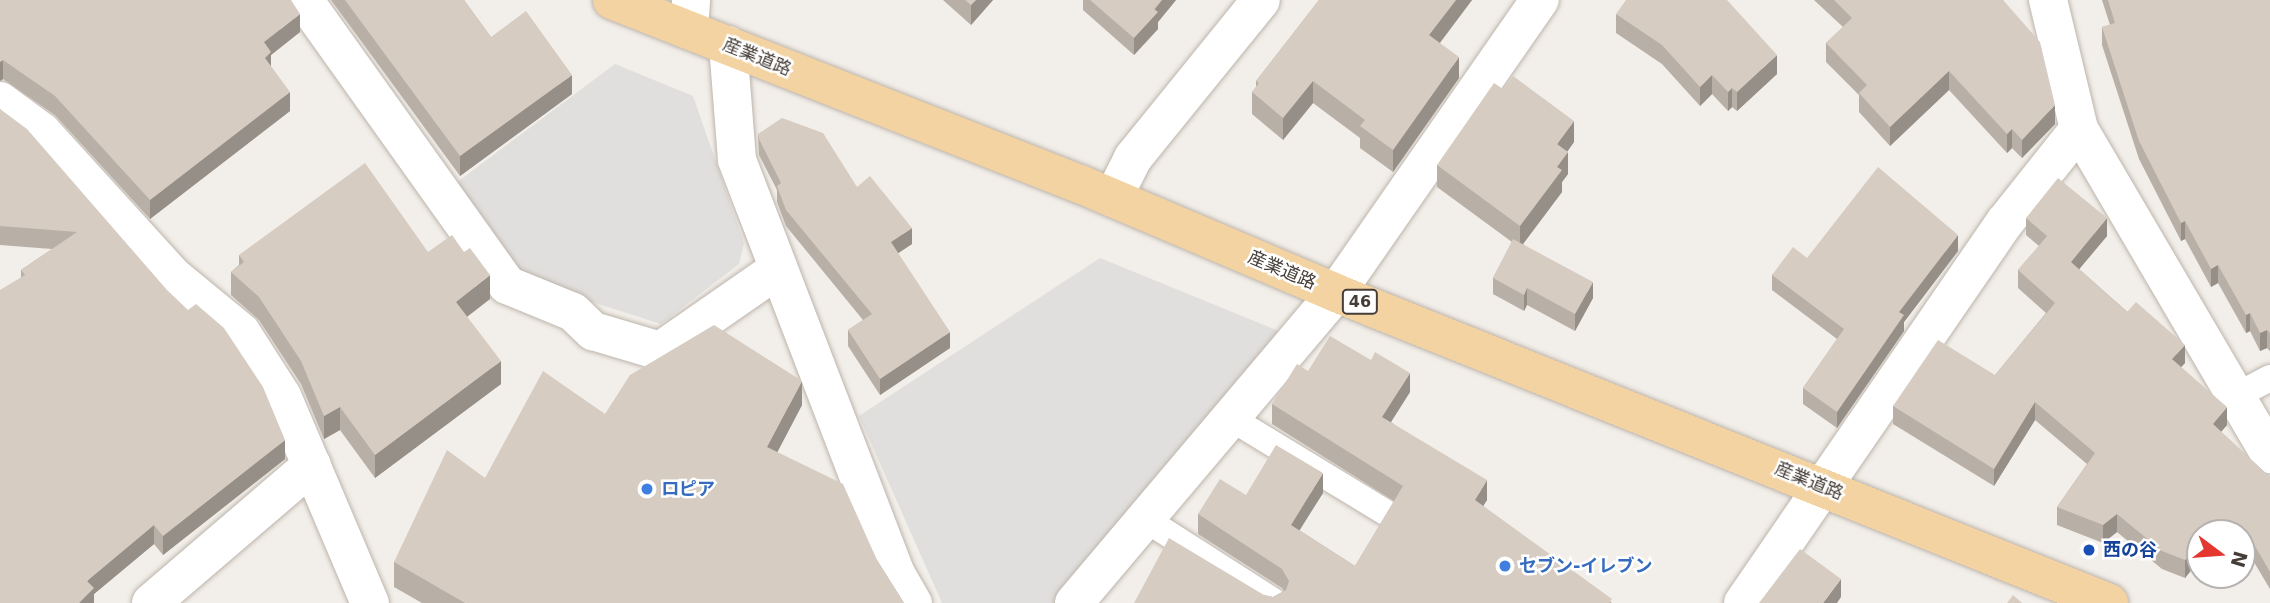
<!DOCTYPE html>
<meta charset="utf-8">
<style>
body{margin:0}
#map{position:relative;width:2270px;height:603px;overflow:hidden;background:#f2eee9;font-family:"DejaVu Sans","Noto Sans JP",sans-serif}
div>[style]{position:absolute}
.parking>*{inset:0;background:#e1dfdd}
.roads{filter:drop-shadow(0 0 2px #bdb5ac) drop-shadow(0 0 2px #bdb5ac)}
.lane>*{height:26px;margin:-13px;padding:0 13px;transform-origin:13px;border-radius:13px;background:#fff}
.street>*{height:38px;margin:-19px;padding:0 19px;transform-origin:19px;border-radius:19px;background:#fff}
.primary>*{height:38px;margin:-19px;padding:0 19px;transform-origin:19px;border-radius:19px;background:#f3d3a1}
.wall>*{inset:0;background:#b8afa7}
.shaded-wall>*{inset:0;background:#968f88}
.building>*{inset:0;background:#d6ccc2}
.dots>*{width:19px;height:19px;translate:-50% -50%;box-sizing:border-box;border:4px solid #fff;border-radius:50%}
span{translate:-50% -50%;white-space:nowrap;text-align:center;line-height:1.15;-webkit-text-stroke:5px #fff;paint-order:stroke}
.shield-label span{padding:2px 5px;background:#fff;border:2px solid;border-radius:5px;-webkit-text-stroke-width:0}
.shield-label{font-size:16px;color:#453e38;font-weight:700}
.street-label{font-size:18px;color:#453e38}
.shop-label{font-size:18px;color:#366cbe;font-weight:700}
.left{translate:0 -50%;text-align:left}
.transit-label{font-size:18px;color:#164399;font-weight:700}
.north{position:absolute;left:2186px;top:519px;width:70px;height:70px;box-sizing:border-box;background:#fff;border:2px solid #b5b2af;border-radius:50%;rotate:106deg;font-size:19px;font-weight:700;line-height:28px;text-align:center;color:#453e38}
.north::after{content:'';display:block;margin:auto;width:24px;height:32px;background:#e3372f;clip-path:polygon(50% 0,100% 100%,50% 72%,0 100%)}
</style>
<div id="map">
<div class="parking">
<i style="clip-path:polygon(615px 64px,693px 96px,744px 243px,739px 264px,661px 324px,564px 293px,514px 271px,452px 186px)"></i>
<i style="clip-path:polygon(1100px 258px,1286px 334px,1056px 603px,942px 603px,859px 416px)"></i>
</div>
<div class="roads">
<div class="lane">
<i style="left:2236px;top:396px;width:38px;rotate:-28deg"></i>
<i style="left:1232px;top:419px;width:179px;rotate:31.3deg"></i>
<i style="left:1145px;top:519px;width:152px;rotate:32.6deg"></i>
</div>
<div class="street">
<i style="left:304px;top:0;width:350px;rotate:54.5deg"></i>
<i style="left:507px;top:285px;width:71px;rotate:22.2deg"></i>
<i style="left:573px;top:312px;width:28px;rotate:44deg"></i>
<i style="left:593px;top:331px;width:70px;rotate:16.6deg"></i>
<i style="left:660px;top:351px;width:144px;rotate:-34.8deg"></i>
<i style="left:689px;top:30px;width:30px;rotate:-86deg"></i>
<i style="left:728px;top:45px;width:115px;rotate:85.5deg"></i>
<i style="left:737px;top:160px;width:443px;rotate:69deg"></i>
<i style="left:896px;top:574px;width:34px;rotate:60deg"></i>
<i style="left:0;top:101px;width:52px;rotate:36.4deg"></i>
<i style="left:42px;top:132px;width:196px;rotate:47.7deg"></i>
<i style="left:174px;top:277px;width:87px;rotate:39.4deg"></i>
<i style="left:241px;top:332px;width:76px;rotate:57.4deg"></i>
<i style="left:282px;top:396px;width:225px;rotate:67deg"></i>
<i style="left:2079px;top:129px;width:377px;rotate:59.6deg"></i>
<i style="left:1113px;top:198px;width:45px;rotate:-63.4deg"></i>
<i style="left:1133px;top:158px;width:203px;rotate:-51deg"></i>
<i style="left:151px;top:603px;width:212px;rotate:-40.6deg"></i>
<i style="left:1074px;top:603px;width:406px;rotate:-49.8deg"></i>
<i style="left:1336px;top:293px;width:357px;rotate:-55.2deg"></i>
<i style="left:1743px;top:603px;width:462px;rotate:-55.5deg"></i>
<i style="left:2005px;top:222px;width:119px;rotate:-51.5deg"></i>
<i style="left:2079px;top:129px;width:133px;rotate:-103.5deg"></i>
</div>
<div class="primary">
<i style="left:612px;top:0;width:505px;rotate:21.49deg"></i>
<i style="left:1082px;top:185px;width:276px;rotate:23deg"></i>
<i style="left:1336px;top:293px;width:833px;rotate:21.85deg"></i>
</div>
</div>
<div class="wall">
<i style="clip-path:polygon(0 0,300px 32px,271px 55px,271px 67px,290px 111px,150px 219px,55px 115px,3px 79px,0 81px)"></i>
<i style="clip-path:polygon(331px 0,464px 0,491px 37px,572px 94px,460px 176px)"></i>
<i style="clip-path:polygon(943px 0,993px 0,971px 25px)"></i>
<i style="clip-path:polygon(1083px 0,1176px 0,1158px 22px,1158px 29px,1134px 55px,1083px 10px)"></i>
<i style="clip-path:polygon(1319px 0,1472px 0,1440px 43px,1459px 78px,1393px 172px,1360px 148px,1360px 138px,1313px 103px,1283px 140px,1252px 114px,1252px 92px,1256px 87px,1256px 81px)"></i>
<i style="clip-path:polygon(1814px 0,2003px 0,2055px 124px,2022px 158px,2012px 148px,2007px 153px,1949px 90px,1890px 146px,1859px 112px,1859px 95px,1826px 62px,1826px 43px,1843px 27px)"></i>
<i style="clip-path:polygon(2102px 0,2270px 0,2270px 351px,2267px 348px,2260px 351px,2250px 331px,2246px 333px,2218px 283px,2211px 287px,2185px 239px,2181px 241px,2139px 159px,2102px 45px,2102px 27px,2110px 25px)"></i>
<i style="clip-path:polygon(1616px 14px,1777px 74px,1737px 111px,1732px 107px,1728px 111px,1712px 94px,1700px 106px,1662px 64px,1616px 33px)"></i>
<i style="clip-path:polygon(0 109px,285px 459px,163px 555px,154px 544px,94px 594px,94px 603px,21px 277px,21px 270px,52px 249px,0 245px)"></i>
<i style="clip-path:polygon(758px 134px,857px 187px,912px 244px,898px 253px,950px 348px,880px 395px,848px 346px,848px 330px,863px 320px,786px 226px,777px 202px,777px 190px,759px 155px)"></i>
<i style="clip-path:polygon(1574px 142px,1567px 152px,1568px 174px,1562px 182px,1562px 192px,1523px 244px,1593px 298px,1575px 331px,1527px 305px,1524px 311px,1493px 294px,1493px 278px,1512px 242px,1437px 187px,1437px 165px)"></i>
<i style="clip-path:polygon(2026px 218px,2107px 236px,2079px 269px,2185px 363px,2181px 367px,2227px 425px,2221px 432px,2270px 477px,2270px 589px,2248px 552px,2200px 533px,2200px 566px,2197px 563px,2185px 578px,2162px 569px,2117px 532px,2103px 543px,2057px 525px,2057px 507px,2087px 464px,2035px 420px,1994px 486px,1893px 424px,1893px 406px,1995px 375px,2046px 313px,2018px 288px,2018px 270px,2039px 246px,2026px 235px)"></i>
<i style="clip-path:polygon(1958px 251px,1904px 322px,1904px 331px,1837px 428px,1803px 404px,1803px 388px,1837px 339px,1772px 290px,1772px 275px,1807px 258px)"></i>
<i style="clip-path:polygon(428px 252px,490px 299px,467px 317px,501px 384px,375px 478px,340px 430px,324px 439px,301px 384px,259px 320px,231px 295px,231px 272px,239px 265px,239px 255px)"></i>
<i style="clip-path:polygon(1308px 371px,1410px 392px,1391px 422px,1487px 500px,1483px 506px,1612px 603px,1134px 603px,1264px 595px,1273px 597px,1284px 591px,1282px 588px,1198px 534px,1198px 514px,1246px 495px,1323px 493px,1299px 530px,1355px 566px,1394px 501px,1272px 424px,1272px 404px)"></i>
<i style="clip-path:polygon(802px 405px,777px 452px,877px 560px,904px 603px,422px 603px,394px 587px,394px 562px,485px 478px,605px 414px)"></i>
<i style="clip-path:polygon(2210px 575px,2228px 575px,2220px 584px)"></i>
</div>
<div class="shaded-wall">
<i style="clip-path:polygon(976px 0,993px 0,971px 25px,971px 5px)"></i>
<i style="clip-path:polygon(1162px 0,1176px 0,1158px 22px,1158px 29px,1134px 55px,1134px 38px)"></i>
<i style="clip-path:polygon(1456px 0,1472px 0,1429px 57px,1429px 35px)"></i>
<i style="clip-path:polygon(300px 14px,300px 32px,271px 55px,271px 71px,265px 77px,264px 42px)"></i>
<i style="clip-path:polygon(1777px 55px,1777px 74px,1737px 111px,1737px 92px)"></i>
<i style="clip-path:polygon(1459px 57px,1459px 78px,1393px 172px,1393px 150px)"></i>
<i style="clip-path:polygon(3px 60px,3px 79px,0 81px,0 62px)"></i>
<i style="clip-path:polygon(1949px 71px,1949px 90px,1890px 146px,1890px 127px)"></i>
<i style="clip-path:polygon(572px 75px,572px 94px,460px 176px,460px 156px)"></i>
<i style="clip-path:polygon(1712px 75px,1712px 94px,1700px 106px,1700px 87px)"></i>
<i style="clip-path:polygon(1313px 81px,1313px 103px,1283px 140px,1283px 118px)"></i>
<i style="clip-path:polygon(1732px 88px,1732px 107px,1728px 111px,1728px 92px)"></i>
<i style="clip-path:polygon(290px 92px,290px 111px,150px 219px,150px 200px)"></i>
<i style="clip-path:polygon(2055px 105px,2055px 124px,2022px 158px,2022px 140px)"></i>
<i style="clip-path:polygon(1574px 121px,1574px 142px,1557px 166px,1557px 144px)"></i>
<i style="clip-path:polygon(2012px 129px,2012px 148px,2007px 153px,2007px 134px)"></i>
<i style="clip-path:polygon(1568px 152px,1568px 174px,1562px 182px,1562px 192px,1520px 248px,1520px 226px,1557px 167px)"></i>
<i style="clip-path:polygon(2107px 218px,2107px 236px,2071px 279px,2071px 262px)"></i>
<i style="clip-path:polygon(2185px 221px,2185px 239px,2181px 241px,2181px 223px)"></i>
<i style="clip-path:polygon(912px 228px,912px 244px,891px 258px,891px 242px)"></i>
<i style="clip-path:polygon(1958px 235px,1958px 251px,1904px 322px,1904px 331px,1837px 428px,1837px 412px,1899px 312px)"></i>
<i style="clip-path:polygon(2218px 265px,2218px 283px,2211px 287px,2211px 269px)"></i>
<i style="clip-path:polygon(490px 275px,490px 299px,456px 325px,456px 302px)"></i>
<i style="clip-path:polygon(1593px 282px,1593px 298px,1575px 331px,1575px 314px)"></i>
<i style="clip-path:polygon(1527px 288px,1527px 305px,1524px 311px,1524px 295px)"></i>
<i style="clip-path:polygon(2250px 313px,2250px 331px,2246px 333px,2246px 315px)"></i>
<i style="clip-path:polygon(2267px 330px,2267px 348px,2260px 351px,2260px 333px)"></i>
<i style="clip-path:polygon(950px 332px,950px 348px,880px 395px,880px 379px)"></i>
<i style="clip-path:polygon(2185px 345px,2185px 363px,2172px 377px,2172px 359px)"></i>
<i style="clip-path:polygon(501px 361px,501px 384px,375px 478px,375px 455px)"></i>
<i style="clip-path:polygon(1410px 373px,1410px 392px,1382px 436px,1382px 417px)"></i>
<i style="clip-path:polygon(802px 381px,802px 405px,767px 472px,767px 447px)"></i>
<i style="clip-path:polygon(2035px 402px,2035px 420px,1994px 486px,1994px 469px)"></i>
<i style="clip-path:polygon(340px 407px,340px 430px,324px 439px,324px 416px)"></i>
<i style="clip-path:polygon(2227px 407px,2227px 425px,2213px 441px,2213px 424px)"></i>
<i style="clip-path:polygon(285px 440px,285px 459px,163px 555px,163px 536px)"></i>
<i style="clip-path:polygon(1323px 473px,1323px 493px,1291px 544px,1291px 525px)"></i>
<i style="clip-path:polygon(1487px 480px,1487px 500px,1475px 519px,1475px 500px)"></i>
<i style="clip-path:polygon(2117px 514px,2117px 532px,2103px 543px,2103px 525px)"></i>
<i style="clip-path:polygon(154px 525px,154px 544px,94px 594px,94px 603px,79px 603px,87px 581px)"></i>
<i style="clip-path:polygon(2248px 534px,2248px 552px,2242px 559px,2242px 541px)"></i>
<i style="clip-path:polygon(2197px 546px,2197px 563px,2185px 578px,2185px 560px)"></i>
<i style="clip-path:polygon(2220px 575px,2228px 575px,2220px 584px)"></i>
<i style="clip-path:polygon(1841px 579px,1841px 597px,1837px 603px,1823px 603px)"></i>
</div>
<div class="building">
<i style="clip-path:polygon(0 0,291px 0,300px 14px,264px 42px,271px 52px,265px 58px,290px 92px,150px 200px,55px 96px,3px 60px,0 62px)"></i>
<i style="clip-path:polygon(345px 0,464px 0,491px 37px,526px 11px,572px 75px,460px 156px)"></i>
<i style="clip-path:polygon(965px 0,976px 0,971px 5px)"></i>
<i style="clip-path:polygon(1090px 0,1162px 0,1154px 9px,1158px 12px,1134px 38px)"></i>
<i style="clip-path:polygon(1319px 0,1456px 0,1429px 35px,1459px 57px,1393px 150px,1360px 126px,1365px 120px,1313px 81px,1283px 118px,1252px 92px,1259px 83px,1256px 81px)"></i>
<i style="clip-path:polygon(1626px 0,1727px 0,1777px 55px,1737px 92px,1732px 88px,1728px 92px,1712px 75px,1700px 87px,1662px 45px,1616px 14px)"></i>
<i style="clip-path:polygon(1834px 0,2003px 0,2040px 42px,2055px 105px,2022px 140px,2012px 129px,2007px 134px,1949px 71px,1890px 127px,1859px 93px,1867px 85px,1826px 43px,1852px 18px)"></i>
<i style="clip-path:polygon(2108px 0,2270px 0,2270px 333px,2267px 330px,2260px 333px,2250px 313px,2246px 315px,2218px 265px,2211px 269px,2185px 221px,2181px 223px,2139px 141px,2102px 27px,2115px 23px)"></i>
<i style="clip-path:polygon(1513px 76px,1574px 121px,1557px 144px,1568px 152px,1557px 167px,1562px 170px,1520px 226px,1437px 165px,1494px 83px,1503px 89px)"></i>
<i style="clip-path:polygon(0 109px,27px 129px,167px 290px,188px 310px,196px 304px,224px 328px,263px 387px,285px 440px,163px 536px,154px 525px,87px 581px,94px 588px,79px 603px,0 603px,0 290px,25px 275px,21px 270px,77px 232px,0 226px)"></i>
<i style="clip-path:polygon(782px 118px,823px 133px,857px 187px,870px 176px,912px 228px,891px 242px,950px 332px,880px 379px,848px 330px,872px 314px,786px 210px,777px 186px,781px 183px,759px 139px,758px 134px)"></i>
<i style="clip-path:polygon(365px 163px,428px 252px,452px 235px,464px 252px,470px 248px,490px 275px,456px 302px,501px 361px,375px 455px,340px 407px,324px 416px,301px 361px,259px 297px,231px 272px,244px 262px,239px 255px)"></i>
<i style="clip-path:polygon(1878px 167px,1958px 235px,1899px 312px,1904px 315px,1837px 412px,1803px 388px,1844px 329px,1772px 275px,1793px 247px,1807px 258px)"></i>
<i style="clip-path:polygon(2058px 178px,2107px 218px,2071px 262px,2127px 312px,2136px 302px,2185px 345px,2172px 359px,2227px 407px,2213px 424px,2270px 477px,2270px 572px,2248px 534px,2242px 541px,2242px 533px,2200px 533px,2200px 548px,2197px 546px,2185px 560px,2162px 551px,2117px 514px,2103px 525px,2057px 507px,2095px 453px,2035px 402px,1994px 469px,1893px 406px,1938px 340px,1995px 375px,2055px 303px,2018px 270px,2047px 236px,2026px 218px)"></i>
<i style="clip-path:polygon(1513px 239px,1593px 282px,1575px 314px,1527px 288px,1524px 295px,1493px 278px)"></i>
<i style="clip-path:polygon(714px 325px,802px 381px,767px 447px,843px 484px,877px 560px,904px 603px,465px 603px,394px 562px,447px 450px,485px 478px,543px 371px,605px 414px,630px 375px)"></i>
<i style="clip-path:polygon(1330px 336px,1371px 360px,1375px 352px,1410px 373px,1382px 417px,1487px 480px,1475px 500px,1612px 599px,1609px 603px,1134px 603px,1169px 538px,1264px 595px,1273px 597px,1286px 590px,1289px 581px,1282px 569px,1198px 514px,1220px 479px,1246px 495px,1276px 445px,1323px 473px,1291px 525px,1355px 566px,1403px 486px,1272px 404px,1297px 364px,1308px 371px)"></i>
<i style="clip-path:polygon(1800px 549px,1841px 579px,1823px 603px,1759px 603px)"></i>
<i style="clip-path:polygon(2013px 595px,2022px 603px,2007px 603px)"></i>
</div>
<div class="dots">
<i style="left:647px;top:489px;background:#3f7fe0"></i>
<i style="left:2089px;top:550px;background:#1a4fb4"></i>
<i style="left:1505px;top:566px;background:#3f7fe0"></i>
</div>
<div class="shield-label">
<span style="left:1360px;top:302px">46</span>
</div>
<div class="street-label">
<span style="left:757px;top:57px;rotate:22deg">産業道路</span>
<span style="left:1282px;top:270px;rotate:23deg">産業道路</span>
<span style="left:1809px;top:481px;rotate:22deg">産業道路</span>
</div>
<div class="shop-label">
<span class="left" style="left:661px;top:489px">ロピア</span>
<span class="left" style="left:1519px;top:566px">セブン-イレブン</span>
</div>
<div class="transit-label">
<span class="left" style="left:2103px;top:550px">西の谷</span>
</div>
<div class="north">N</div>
</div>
